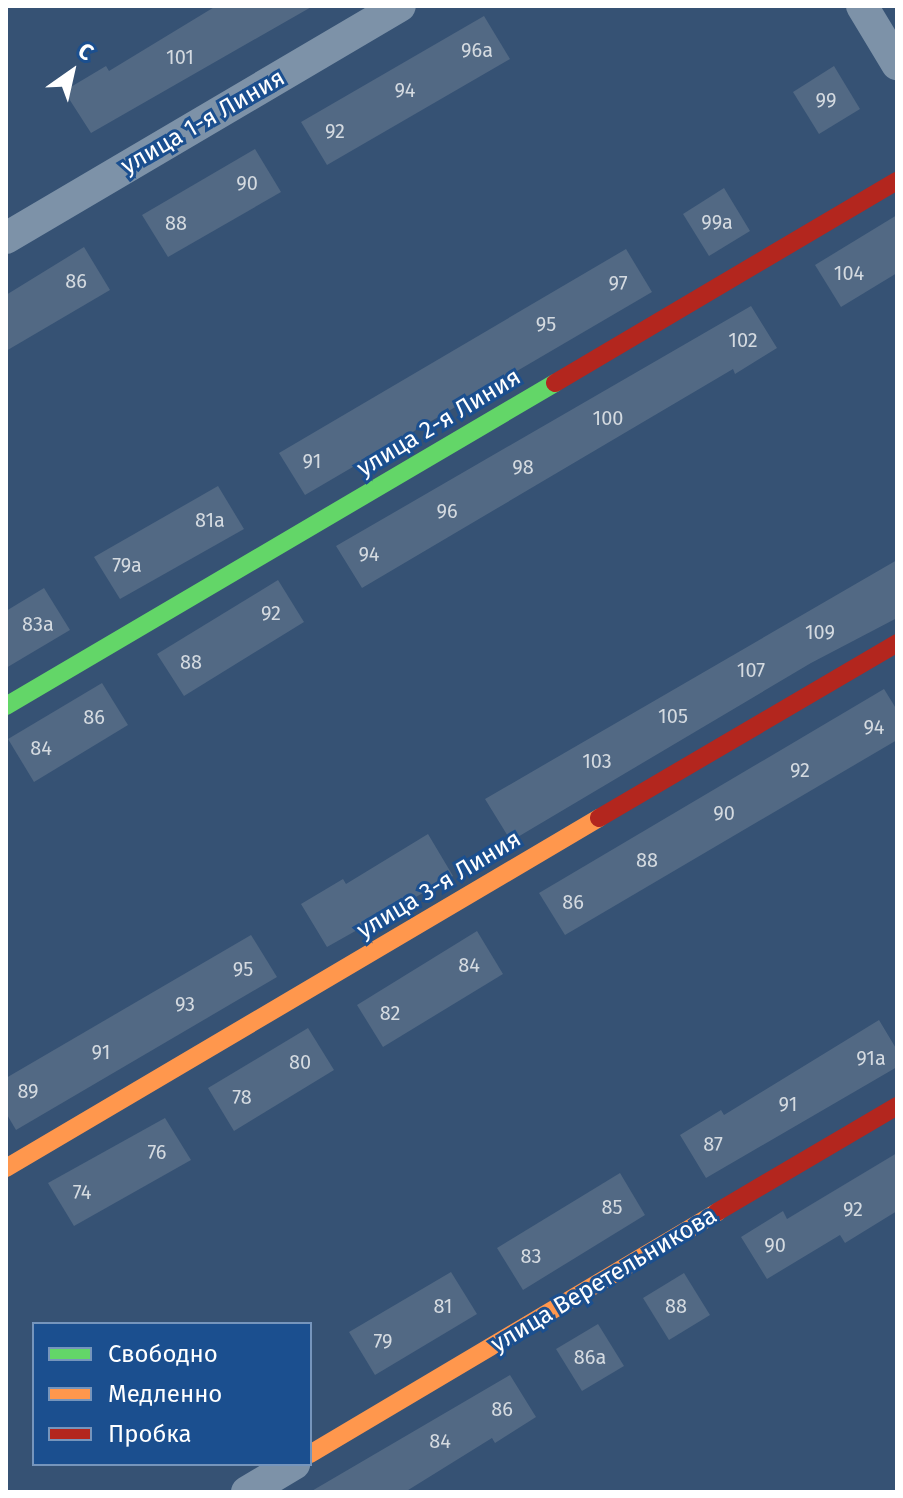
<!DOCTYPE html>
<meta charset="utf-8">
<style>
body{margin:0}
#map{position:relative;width:903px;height:1498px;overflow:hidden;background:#365274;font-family:"Fira Sans",sans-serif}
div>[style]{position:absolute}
.building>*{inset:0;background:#526984}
.street>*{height:32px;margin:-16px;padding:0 16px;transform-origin:16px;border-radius:16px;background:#7d92a8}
.fast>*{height:18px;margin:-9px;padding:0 9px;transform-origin:9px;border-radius:9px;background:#63d668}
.slow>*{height:18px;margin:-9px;padding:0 9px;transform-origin:9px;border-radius:9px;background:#ff974d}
.jam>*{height:18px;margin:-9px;padding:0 9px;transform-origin:9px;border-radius:9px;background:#b3261e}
span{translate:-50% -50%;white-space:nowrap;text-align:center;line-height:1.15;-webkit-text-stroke:6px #1b4f8f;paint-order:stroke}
.number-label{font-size:20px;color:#d4dae0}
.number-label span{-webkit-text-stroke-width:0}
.street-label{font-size:24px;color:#fff}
.frame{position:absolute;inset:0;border:8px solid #fff;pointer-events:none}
.legend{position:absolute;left:32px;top:1322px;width:280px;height:144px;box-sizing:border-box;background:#1b4f8f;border:2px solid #7695bc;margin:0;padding:10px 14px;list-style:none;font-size:24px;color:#fff}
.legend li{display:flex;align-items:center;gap:16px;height:40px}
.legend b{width:40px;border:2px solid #7695bc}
.north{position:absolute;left:32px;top:32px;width:80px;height:80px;-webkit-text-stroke:6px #1b4f8f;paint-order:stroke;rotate:34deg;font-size:22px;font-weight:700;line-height:32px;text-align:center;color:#fff}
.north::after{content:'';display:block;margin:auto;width:28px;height:36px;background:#fff;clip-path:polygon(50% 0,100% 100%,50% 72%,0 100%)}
</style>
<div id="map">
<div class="building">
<i style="clip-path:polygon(216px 6px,313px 6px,91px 133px,64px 91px,106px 66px,109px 71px)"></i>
<i style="clip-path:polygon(484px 16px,510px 59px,327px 165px,301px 122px)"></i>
<i style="clip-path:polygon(834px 66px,860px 109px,819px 134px,793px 92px)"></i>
<i style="clip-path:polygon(255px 149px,281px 192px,168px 257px,142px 215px)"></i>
<i style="clip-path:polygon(724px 188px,750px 231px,709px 256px,683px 214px)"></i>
<i style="clip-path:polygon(897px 215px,897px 273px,841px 307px,815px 265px)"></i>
<i style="clip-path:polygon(84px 247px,110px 290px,6px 351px,6px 295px)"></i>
<i style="clip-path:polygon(626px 249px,652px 292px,305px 495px,279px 453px)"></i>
<i style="clip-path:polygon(751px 306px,777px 348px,735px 374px,733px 369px,362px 588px,336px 546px)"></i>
<i style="clip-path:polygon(218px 486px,244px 529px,120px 599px,94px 557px)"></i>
<i style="clip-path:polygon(897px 560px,897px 618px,811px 663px,511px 841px,485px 799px)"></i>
<i style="clip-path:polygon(278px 580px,304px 622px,184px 696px,157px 654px)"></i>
<i style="clip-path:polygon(44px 588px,70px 630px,6px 668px,6px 611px)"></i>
<i style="clip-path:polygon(102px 683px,128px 725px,34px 782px,8px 739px)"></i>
<i style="clip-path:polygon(884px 689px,897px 710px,897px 740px,565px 935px,539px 893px)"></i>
<i style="clip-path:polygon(428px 834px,453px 876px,327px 947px,301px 904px,343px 879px,346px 884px)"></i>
<i style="clip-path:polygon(477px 931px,503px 974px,383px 1047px,357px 1005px)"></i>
<i style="clip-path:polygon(251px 935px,277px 977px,16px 1130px,6px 1113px,6px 1078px)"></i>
<i style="clip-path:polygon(879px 1020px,897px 1050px,897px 1067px,706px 1178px,680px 1135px,721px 1110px,724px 1115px)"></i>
<i style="clip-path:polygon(308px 1028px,334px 1070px,234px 1131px,208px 1088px)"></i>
<i style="clip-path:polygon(165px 1118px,191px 1160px,74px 1226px,48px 1183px)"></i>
<i style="clip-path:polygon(897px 1153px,897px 1211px,845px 1243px,840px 1235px,767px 1279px,741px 1237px,783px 1211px,787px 1219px)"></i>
<i style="clip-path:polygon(620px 1173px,645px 1215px,523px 1290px,497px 1248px)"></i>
<i style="clip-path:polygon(451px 1272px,477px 1314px,375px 1375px,349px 1332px)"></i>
<i style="clip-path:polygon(684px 1273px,710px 1315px,669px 1340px,643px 1298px)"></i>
<i style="clip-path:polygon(598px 1324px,624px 1366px,582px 1391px,556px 1349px)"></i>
<i style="clip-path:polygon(510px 1375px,536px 1417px,495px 1443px,492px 1438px,405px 1492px,310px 1492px)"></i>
</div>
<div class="street">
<i style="left:862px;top:6px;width:68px;rotate:58.9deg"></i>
<i style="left:6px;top:238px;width:457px;rotate:-30.5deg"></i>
<i style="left:247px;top:1492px;width:55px;rotate:-30.8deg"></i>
</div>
<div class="fast">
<i style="left:6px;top:706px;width:637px;rotate:-30.47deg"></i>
</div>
<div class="slow">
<i style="left:6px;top:1168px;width:689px;rotate:-30.55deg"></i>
<i style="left:310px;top:1454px;width:474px;rotate:-30.7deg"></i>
</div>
<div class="jam">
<i style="left:555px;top:383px;width:397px;rotate:-30.6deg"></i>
<i style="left:599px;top:818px;width:346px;rotate:-30.4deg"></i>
<i style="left:717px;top:1212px;width:209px;rotate:-30.5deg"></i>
</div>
<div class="number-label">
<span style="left:477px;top:50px">96а</span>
<span style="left:180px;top:57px">101</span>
<span style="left:405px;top:90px">94</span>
<span style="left:826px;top:100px">99</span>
<span style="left:335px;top:131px">92</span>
<span style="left:247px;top:183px">90</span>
<span style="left:717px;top:222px">99а</span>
<span style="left:176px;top:223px">88</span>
<span style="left:849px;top:273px">104</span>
<span style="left:76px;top:281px">86</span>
<span style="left:618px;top:283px">97</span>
<span style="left:546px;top:324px">95</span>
<span style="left:743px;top:340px">102</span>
<span style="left:608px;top:418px">100</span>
<span style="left:312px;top:461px">91</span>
<span style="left:523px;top:467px">98</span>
<span style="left:447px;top:511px">96</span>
<span style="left:210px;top:520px">81а</span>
<span style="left:369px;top:554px">94</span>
<span style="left:127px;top:565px">79а</span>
<span style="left:271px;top:613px">92</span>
<span style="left:38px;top:624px">83а</span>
<span style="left:820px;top:632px">109</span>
<span style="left:191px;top:662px">88</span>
<span style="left:751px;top:670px">107</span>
<span style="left:673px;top:716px">105</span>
<span style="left:94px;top:717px">86</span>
<span style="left:874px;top:727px">94</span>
<span style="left:41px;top:748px">84</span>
<span style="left:597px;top:761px">103</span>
<span style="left:800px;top:770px">92</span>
<span style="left:724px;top:813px">90</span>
<span style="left:647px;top:860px">88</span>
<span style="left:573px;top:902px">86</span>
<span style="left:469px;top:965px">84</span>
<span style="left:243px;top:969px">95</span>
<span style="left:185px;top:1004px">93</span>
<span style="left:390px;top:1013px">82</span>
<span style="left:101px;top:1052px">91</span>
<span style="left:871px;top:1058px">91а</span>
<span style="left:300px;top:1062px">80</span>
<span style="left:28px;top:1091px">89</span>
<span style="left:242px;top:1097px">78</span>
<span style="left:788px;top:1104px">91</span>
<span style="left:713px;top:1144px">87</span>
<span style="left:157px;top:1152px">76</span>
<span style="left:82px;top:1192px">74</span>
<span style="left:612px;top:1207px">85</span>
<span style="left:853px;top:1209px">92</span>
<span style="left:775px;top:1245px">90</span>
<span style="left:531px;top:1256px">83</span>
<span style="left:443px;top:1306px">81</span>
<span style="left:676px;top:1306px">88</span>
<span style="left:383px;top:1341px">79</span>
<span style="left:590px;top:1357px">86а</span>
<span style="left:502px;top:1409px">86</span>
<span style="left:440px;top:1441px">84</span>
</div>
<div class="street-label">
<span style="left:203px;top:122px;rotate:-30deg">улица 1-я Линия</span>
<span style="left:439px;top:423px;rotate:-31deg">улица 2-я Линия</span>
<span style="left:439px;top:885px;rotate:-31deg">улица 3-я Линия</span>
<span style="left:604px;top:1280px;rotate:-31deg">улица Веретельникова</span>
</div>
<div class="frame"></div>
<ul class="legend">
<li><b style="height:10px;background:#63d668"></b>Свободно</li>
<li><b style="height:10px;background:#ff974d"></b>Медленно</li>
<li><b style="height:10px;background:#b3261e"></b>Пробка</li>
</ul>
<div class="north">С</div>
</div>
